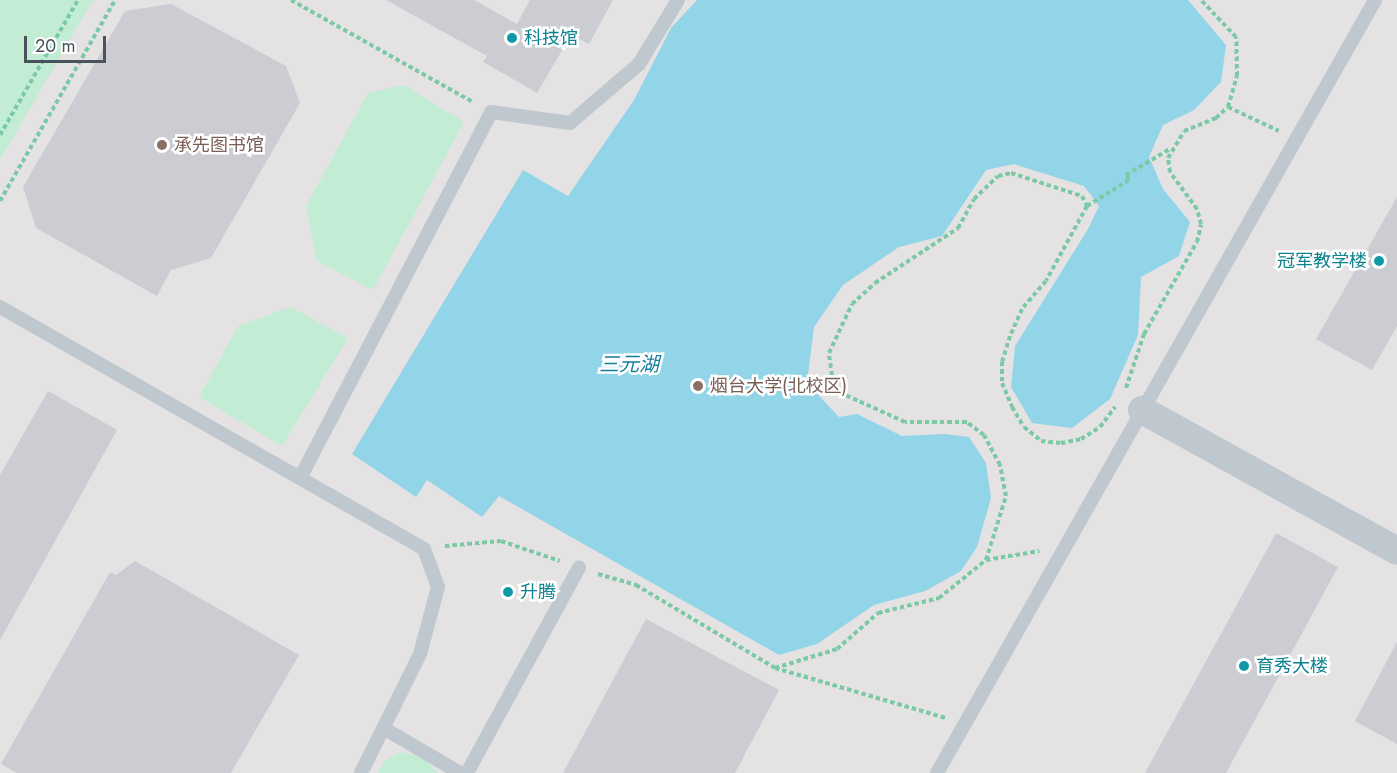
<!DOCTYPE html>
<meta charset="utf-8">
<style>
body{margin:0}
#map{position:relative;width:1397px;height:773px;overflow:hidden;background:#f3f1f1;font-family:Jost,"Noto Sans SC",sans-serif}
div>[style]{position:absolute}
.education>*{inset:0;background:#e4e2e2}
.green>*{inset:0;background:#c2edd4}
.water>*{inset:0;background:#92d4e8}
.building>*{inset:0;background:#cbcdd3}
.path>*{height:4px;margin-top:-2px;transform-origin:0;background:repeating-linear-gradient(90deg,#7ccaa5 0 4.5px,transparent 0 7.5px)}
.lane>*{height:14px;margin:-7px;padding:0 7px;transform-origin:7px;border-radius:7px;background:#bfc8ce}
.street>*{height:28px;margin:-14px;padding:0 14px;transform-origin:14px;border-radius:14px;background:#bfc8ce}
.dots>*{width:16px;height:16px;translate:-50% -50%;box-sizing:border-box;border:3px solid #fff;border-radius:50%}
span{translate:-50% -50%;white-space:nowrap;text-align:center;line-height:1.15;-webkit-text-stroke:5px #fff;paint-order:stroke}
.culture-label{font-size:18px;color:#0d838f}
.left{translate:0 -50%;text-align:left}
.right{translate:-100% -50%;text-align:right}
.education-label{font-size:18px;color:#785e54}
.water-label{font-size:20px;color:#147e9f;font-style:italic}
.scale{position:absolute;left:24px;top:36px;width:82px;height:27px;box-sizing:border-box;border:3px solid #49535d;border-top:0;padding-left:8px;font-size:18px;line-height:21px;white-space:nowrap;color:#49535d;-webkit-text-stroke:4px #fff;paint-order:stroke}
</style>
<div id="map">
<div class="education">
<i style="clip-path:polygon(0 0,1397px 0,1397px 773px,0 773px)"></i>
</div>
<div class="green">
<i style="clip-path:polygon(0 0,93px 0,0 160px)"></i>
<i style="clip-path:polygon(404px 85px,464px 122px,373px 290px,317px 261px,306px 206px,368px 93px)"></i>
<i style="clip-path:polygon(290px 307px,348px 338px,282px 446px,199px 397px,238px 326px)"></i>
<i style="clip-path:polygon(401px 752px,422px 757px,438px 773px,378px 773px,385px 761px)"></i>
</div>
<div class="water">
<i style="clip-path:polygon(697px 0,1188px 0,1226px 45px,1221px 82px,1194px 110px,1163px 125px,1149px 157px,1163px 189px,1190px 222px,1179px 256px,1141px 277px,1138px 335px,1110px 399px,1072px 428px,1032px 423px,1011px 387px,1015px 346px,1088px 229px,1099px 206px,1084px 186px,1014px 164px,986px 170px,942px 236px,899px 247px,843px 285px,814px 327px,807px 383px,839px 417px,857px 414px,902px 436px,944px 434px,969px 437px,986px 463px,991px 498px,977px 547px,961px 571px,925px 591px,874px 605px,817px 644px,779px 655px,499px 496px,482px 517px,427px 480px,416px 497px,352px 454px,523px 170px,568px 196px,634px 100px,671px 28px)"></i>
</div>
<div class="building">
<i style="clip-path:polygon(386px 0,474px 0,517px 24px,530px 0,613px 0,589px 44px,571px 35px,537px 93px,483px 62px,487px 56px)"></i>
<i style="clip-path:polygon(171px 4px,286px 66px,300px 103px,211px 258px,171px 270px,157px 296px,36px 228px,23px 187px,125px 11px)"></i>
<i style="clip-path:polygon(1397px 197px,1397px 326px,1372px 370px,1316px 339px)"></i>
<i style="clip-path:polygon(48px 391px,117px 430px,0 640px,0 475px)"></i>
<i style="clip-path:polygon(1276px 533px,1338px 567px,1226px 773px,1145px 773px)"></i>
<i style="clip-path:polygon(135px 561px,299px 655px,231px 773px,17px 773px,1px 764px,110px 572px,116px 575px)"></i>
<i style="clip-path:polygon(646px 619px,779px 690px,735px 773px,563px 773px)"></i>
<i style="clip-path:polygon(1397px 642px,1397px 744px,1355px 721px)"></i>
</div>
<div class="path">
<i style="left:291px;top:0;width:209px;rotate:29.3deg"></i>
<i style="left:1228px;top:107px;width:56px;rotate:25.2deg"></i>
<i style="left:0;top:135px;width:156px;rotate:-60deg"></i>
<i style="left:0;top:201px;width:232px;rotate:-60.2deg"></i>
<i style="left:1087px;top:206px;width:49px;rotate:-31.8deg"></i>
<i style="left:1129px;top:180px;width:6px;rotate:-121deg"></i>
<i style="left:1126px;top:175px;width:51px;rotate:-30.6deg"></i>
<i style="left:1126px;top:388px;width:57px;rotate:-71.6deg"></i>
<i style="left:1144px;top:334px;width:106px;rotate:-60.1deg"></i>
<i style="left:1197px;top:242px;width:18px;rotate:-77deg"></i>
<i style="left:1201px;top:224px;width:16px;rotate:-105deg"></i>
<i style="left:1197px;top:209px;width:46px;rotate:-126.1deg"></i>
<i style="left:1170px;top:172px;width:14px;rotate:-98deg"></i>
<i style="left:1168px;top:158px;width:31px;rotate:-59deg"></i>
<i style="left:1184px;top:131px;width:35px;rotate:-22deg"></i>
<i style="left:1216px;top:118px;width:16px;rotate:-43deg"></i>
<i style="left:1228px;top:107px;width:32px;rotate:-74deg"></i>
<i style="left:1237px;top:76px;width:39px;rotate:-91deg"></i>
<i style="left:1236px;top:37px;width:51px;rotate:-133.4deg"></i>
<i style="left:445px;top:546px;width:56px;rotate:-5.1deg"></i>
<i style="left:501px;top:541px;width:62px;rotate:18.7deg"></i>
<i style="left:986px;top:560px;width:54px;rotate:-9.6deg"></i>
<i style="left:598px;top:574px;width:40px;rotate:16deg"></i>
<i style="left:636px;top:585px;width:162px;rotate:30.8deg"></i>
<i style="left:775px;top:668px;width:178px;rotate:16.3deg"></i>
<i style="left:775px;top:668px;width:65px;rotate:-17deg"></i>
<i style="left:837px;top:649px;width:55px;rotate:-41.3deg"></i>
<i style="left:878px;top:613px;width:63px;rotate:-13.8deg"></i>
<i style="left:939px;top:598px;width:60px;rotate:-39deg"></i>
<i style="left:986px;top:560px;width:67px;rotate:-72.6deg"></i>
<i style="left:1006px;top:496px;width:32px;rotate:-101deg"></i>
<i style="left:1000px;top:465px;width:34px;rotate:-118deg"></i>
<i style="left:984px;top:435px;width:21px;rotate:-143deg"></i>
<i style="left:967px;top:422px;width:62px;rotate:180deg"></i>
<i style="left:905px;top:422px;width:78px;rotate:-155.7deg"></i>
<i style="left:834px;top:390px;width:37px;rotate:-98deg"></i>
<i style="left:829px;top:353px;width:54px;rotate:-64.9deg"></i>
<i style="left:852px;top:304px;width:31px;rotate:-42deg"></i>
<i style="left:875px;top:283px;width:100px;rotate:-33.5deg"></i>
<i style="left:958px;top:228px;width:33px;rotate:-61deg"></i>
<i style="left:974px;top:199px;width:33px;rotate:-44deg"></i>
<i style="left:998px;top:176px;width:13px;rotate:-13deg"></i>
<i style="left:1011px;top:173px;width:75px;rotate:17.9deg"></i>
<i style="left:1082px;top:196px;width:11px;rotate:63deg"></i>
<i style="left:1087px;top:206px;width:85px;rotate:118.7deg"></i>
<i style="left:1046px;top:281px;width:37px;rotate:131deg"></i>
<i style="left:1022px;top:309px;width:30px;rotate:114deg"></i>
<i style="left:1010px;top:336px;width:27px;rotate:107deg"></i>
<i style="left:1002px;top:362px;width:21px;rotate:90deg"></i>
<i style="left:1002px;top:383px;width:26px;rotate:67deg"></i>
<i style="left:1012px;top:407px;width:23px;rotate:59deg"></i>
<i style="left:1024px;top:427px;width:22px;rotate:39deg"></i>
<i style="left:1041px;top:441px;width:20px;rotate:6deg"></i>
<i style="left:1061px;top:443px;width:20px;rotate:-11deg"></i>
<i style="left:1081px;top:439px;width:22px;rotate:-32deg"></i>
<i style="left:1100px;top:427px;width:25px;rotate:-53deg"></i>
</div>
<div class="lane">
<i style="left:0;top:307px;width:488px;rotate:29.7deg"></i>
<i style="left:424px;top:549px;width:40px;rotate:69.8deg"></i>
<i style="left:438px;top:587px;width:69px;rotate:105deg"></i>
<i style="left:420px;top:654px;width:133px;rotate:116.4deg"></i>
<i style="left:300px;top:478px;width:413px;rotate:-62.4deg"></i>
<i style="left:491px;top:112px;width:80px;rotate:7.9deg"></i>
<i style="left:570px;top:123px;width:91px;rotate:-40.5deg"></i>
<i style="left:639px;top:64px;width:75px;rotate:-58.6deg"></i>
<i style="left:385px;top:729px;width:87px;rotate:30.4deg"></i>
<i style="left:467px;top:773px;width:234px;rotate:-61.4deg"></i>
<i style="left:937px;top:773px;width:888px;rotate:-60.46deg"></i>
</div>
<div class="street">
<i style="left:1142px;top:410px;width:291px;rotate:28.9deg"></i>
</div>
<div class="dots">
<i style="left:512px;top:38px;background:#0f9aa8"></i>
<i style="left:162px;top:145px;background:#8d6e63"></i>
<i style="left:1379px;top:261px;background:#0f9aa8"></i>
<i style="left:698px;top:386px;background:#8d6e63"></i>
<i style="left:508px;top:592px;background:#0f9aa8"></i>
<i style="left:1244px;top:666px;background:#0f9aa8"></i>
</div>
<div class="culture-label">
<span class="left" style="left:524px;top:38px">科技馆</span>
<span class="right" style="left:1367px;top:261px">冠军教学楼</span>
<span class="left" style="left:520px;top:592px">升腾</span>
<span class="left" style="left:1256px;top:666px">育秀大楼</span>
</div>
<div class="education-label">
<span class="left" style="left:174px;top:145px">承先图书馆</span>
<span class="left" style="left:710px;top:386px">烟台大学(北校区)</span>
</div>
<div class="water-label">
<span style="left:629px;top:364px">三元湖</span>
</div>
<div class="scale">20 m</div>
</div>
